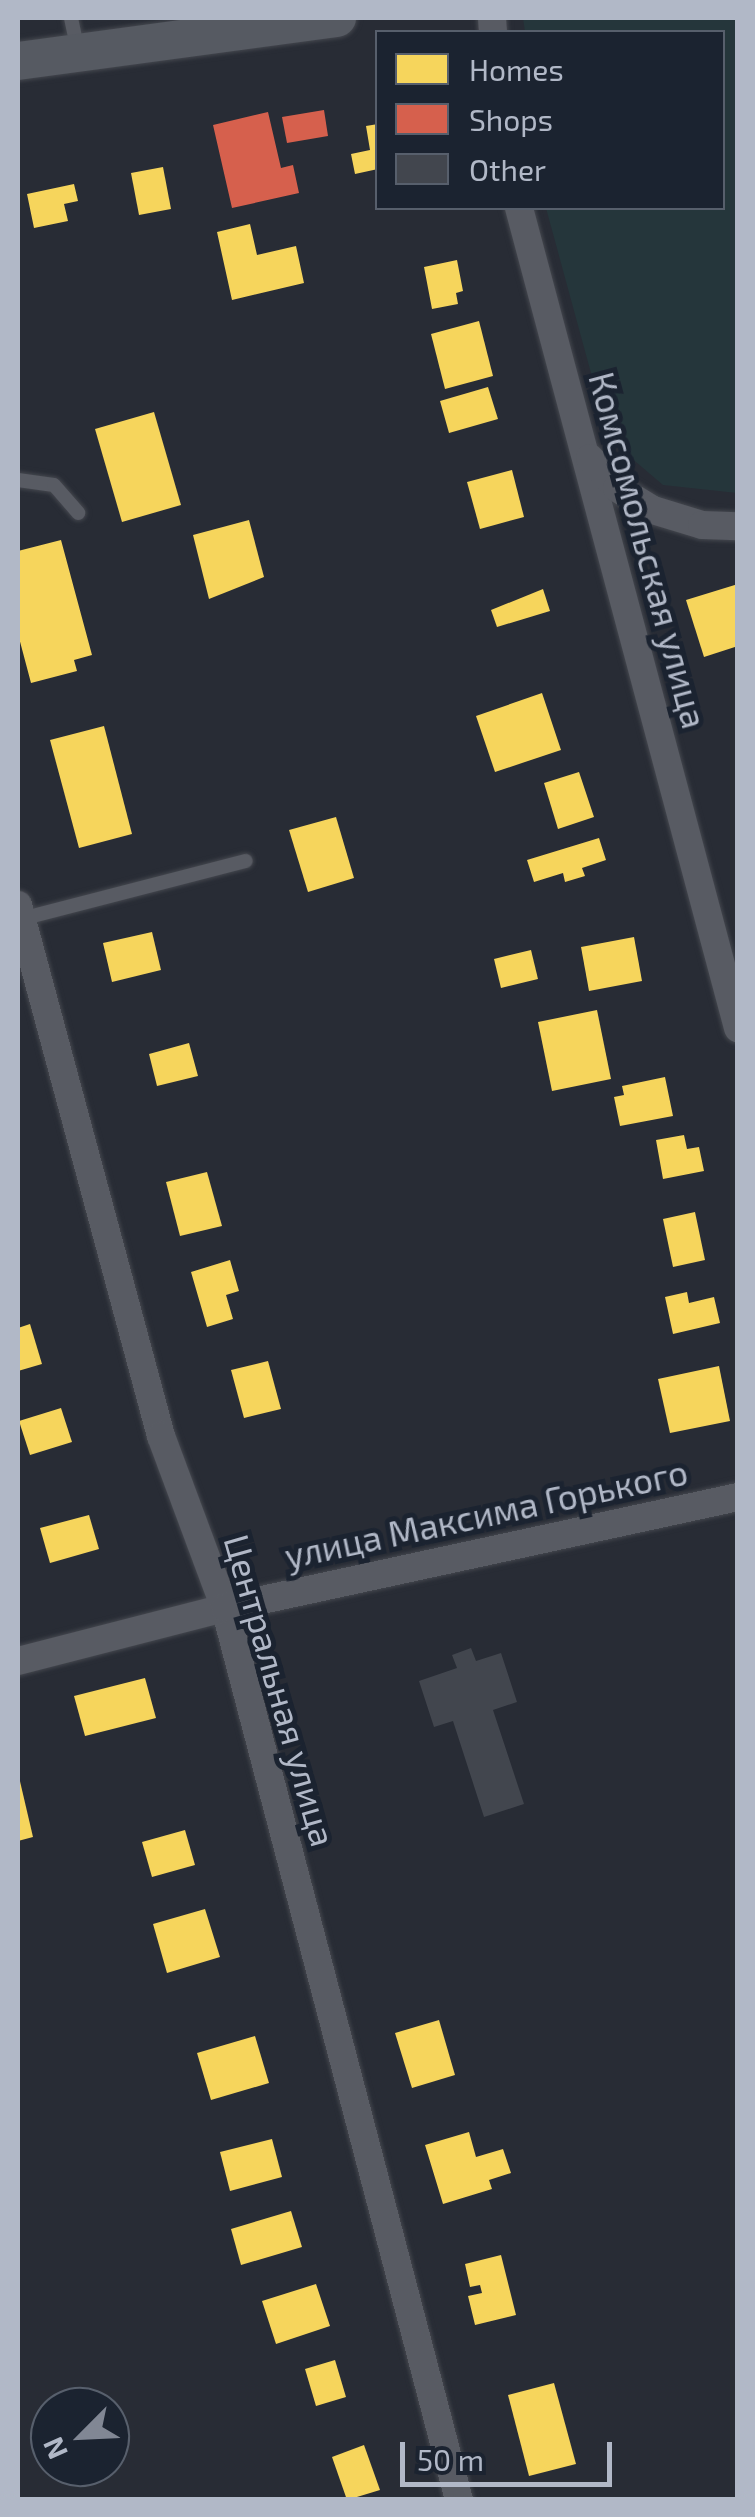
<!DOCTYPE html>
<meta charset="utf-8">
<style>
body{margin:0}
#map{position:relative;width:755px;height:2517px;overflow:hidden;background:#282c35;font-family:"Exo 2",sans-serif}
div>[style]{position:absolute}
.green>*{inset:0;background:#25363b}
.homes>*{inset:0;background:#f6d55c}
.shops>*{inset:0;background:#d6604d}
.building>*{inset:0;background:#42464e}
.roads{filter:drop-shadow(0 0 2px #44474e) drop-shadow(0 0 2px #44474e)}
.lane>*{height:14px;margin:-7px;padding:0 7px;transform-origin:7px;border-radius:7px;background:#585b63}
.street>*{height:28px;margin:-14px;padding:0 14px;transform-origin:14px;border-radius:14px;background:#585b63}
.secondary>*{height:38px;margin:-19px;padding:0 19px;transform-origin:19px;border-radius:19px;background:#565a62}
span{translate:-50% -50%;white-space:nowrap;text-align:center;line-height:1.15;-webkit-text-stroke:10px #1b2330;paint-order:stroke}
.street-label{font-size:35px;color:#b1b8c7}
.frame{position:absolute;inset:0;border:20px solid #b1b8c7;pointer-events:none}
.legend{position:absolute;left:375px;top:30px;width:350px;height:180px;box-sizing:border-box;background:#1b2330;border:2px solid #575f6c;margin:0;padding:12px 18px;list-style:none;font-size:30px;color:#b1b8c7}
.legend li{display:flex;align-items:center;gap:20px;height:50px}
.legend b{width:50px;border:2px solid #575f6c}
.north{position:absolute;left:30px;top:2387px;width:100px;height:100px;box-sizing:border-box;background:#1b2330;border:2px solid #575f6c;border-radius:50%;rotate:246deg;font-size:28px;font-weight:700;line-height:40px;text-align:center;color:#b1b8c7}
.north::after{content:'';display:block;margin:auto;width:35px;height:45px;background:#818794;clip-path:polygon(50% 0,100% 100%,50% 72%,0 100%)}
.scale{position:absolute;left:400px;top:2442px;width:212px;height:45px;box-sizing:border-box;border:5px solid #b1b8c7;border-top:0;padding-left:12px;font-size:30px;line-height:35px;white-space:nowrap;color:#b1b8c7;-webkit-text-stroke:8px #1b2330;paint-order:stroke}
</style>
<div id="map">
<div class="green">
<i style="clip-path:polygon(523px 18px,737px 18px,737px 493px,663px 485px,609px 439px,546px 208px,722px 208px,722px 32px,525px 32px)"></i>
</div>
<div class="homes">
<i style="clip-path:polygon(378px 124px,378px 169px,355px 174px,351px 154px,370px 150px,366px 126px)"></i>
<i style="clip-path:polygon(163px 167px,171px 209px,139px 215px,131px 173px)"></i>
<i style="clip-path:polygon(74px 184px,78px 201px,64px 204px,68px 221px,34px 228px,27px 194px)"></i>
<i style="clip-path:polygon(250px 224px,257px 255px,296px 246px,304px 283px,232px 300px,217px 232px)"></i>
<i style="clip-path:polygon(457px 260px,463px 291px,456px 293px,458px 304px,432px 309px,424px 267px)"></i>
<i style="clip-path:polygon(479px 321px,493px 376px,445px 389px,431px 334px)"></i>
<i style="clip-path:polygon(488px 387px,498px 419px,449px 433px,440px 401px)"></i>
<i style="clip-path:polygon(154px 412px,181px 505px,122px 522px,95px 429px)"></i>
<i style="clip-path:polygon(512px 470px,524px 517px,480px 529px,467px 482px)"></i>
<i style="clip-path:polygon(249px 520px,264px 577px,209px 599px,193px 535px)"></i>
<i style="clip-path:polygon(61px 540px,92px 655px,74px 660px,77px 671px,31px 683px,18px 634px,18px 551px)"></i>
<i style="clip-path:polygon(738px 584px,738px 646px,704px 657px,686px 600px)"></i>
<i style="clip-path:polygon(543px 589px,550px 611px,497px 627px,491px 610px)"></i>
<i style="clip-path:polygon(542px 693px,561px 750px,495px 772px,476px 716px)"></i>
<i style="clip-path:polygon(104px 726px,132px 834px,79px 848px,50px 740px)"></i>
<i style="clip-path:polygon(579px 772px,594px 817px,558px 829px,544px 783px)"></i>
<i style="clip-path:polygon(336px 817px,354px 878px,308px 892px,289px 830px)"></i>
<i style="clip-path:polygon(599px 838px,606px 860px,582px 868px,585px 876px,565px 882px,563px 873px,534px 882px,527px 860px)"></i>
<i style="clip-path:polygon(152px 932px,161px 970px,112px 982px,103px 943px)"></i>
<i style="clip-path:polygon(634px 937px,642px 981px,589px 991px,581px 947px)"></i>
<i style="clip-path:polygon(531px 950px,538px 979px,501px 988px,494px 959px)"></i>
<i style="clip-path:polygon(597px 1010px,611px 1079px,552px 1091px,538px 1022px)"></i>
<i style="clip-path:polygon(189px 1043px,198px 1076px,157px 1086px,149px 1054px)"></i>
<i style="clip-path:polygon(665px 1077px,673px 1116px,620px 1126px,614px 1097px,624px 1095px,622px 1086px)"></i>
<i style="clip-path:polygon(684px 1135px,687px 1149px,699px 1147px,704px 1171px,663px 1179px,656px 1140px)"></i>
<i style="clip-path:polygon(207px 1172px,222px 1226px,180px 1236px,166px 1182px)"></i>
<i style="clip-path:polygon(695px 1212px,705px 1260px,673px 1267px,663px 1219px)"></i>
<i style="clip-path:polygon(230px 1260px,239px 1291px,226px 1295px,233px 1319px,207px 1327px,191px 1272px)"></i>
<i style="clip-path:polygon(687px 1292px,689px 1303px,714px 1297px,720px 1323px,673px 1334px,665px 1297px)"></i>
<i style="clip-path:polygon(30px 1324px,42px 1364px,18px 1371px,18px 1328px)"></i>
<i style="clip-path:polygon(268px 1361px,281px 1409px,244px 1418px,231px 1370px)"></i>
<i style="clip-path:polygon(719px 1366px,730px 1421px,670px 1433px,658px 1379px)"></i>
<i style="clip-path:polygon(61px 1408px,72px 1442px,30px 1455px,19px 1421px)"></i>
<i style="clip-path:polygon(89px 1515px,99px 1549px,50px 1563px,40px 1528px)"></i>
<i style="clip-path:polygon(145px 1678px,156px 1718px,85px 1736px,74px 1696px)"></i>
<i style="clip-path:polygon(19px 1777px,33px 1837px,18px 1841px,18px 1778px)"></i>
<i style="clip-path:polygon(185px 1830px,195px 1865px,152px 1877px,142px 1842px)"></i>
<i style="clip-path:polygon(205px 1909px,220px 1957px,167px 1973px,153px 1924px)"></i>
<i style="clip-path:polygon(439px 2020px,455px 2075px,412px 2088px,395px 2033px)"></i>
<i style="clip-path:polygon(255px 2036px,269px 2083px,211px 2100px,197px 2053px)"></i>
<i style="clip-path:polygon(469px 2132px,476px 2157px,503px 2149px,511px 2173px,489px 2180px,492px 2189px,443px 2204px,425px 2145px)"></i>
<i style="clip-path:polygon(272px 2139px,282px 2177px,230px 2191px,220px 2152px)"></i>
<i style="clip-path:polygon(291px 2211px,302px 2247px,241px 2265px,231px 2229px)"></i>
<i style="clip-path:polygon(501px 2255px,516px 2315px,475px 2325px,468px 2296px,482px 2293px,480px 2285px,470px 2287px,465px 2264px)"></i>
<i style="clip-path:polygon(316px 2284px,330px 2326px,276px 2344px,262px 2301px)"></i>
<i style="clip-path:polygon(335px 2360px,346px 2397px,316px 2406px,305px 2369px)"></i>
<i style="clip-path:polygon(554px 2383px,576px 2464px,529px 2476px,508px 2395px)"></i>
<i style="clip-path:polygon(364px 2445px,380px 2490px,347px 2500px,332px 2457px)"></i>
</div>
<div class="shops">
<i style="clip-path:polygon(324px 110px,328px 136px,287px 143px,282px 117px)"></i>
<i style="clip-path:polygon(268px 112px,281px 168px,293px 165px,299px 193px,232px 208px,213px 125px)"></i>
</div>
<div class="building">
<i style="clip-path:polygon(471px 1648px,476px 1661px,501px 1653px,517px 1702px,493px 1710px,524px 1804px,484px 1817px,453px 1721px,434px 1727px,419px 1681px,457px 1668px,452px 1655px)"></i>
</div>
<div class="roads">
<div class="lane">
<i style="left:71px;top:18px;width:35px;rotate:78deg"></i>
<i style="left:18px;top:480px;width:36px;rotate:8deg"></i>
<i style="left:54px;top:485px;width:37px;rotate:49deg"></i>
<i style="left:21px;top:919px;width:232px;rotate:-14.5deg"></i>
</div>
<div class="street">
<i style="left:492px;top:18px;width:14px;rotate:86deg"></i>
<i style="left:519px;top:208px;width:849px;rotate:75.05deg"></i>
<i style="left:590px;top:458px;width:40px;rotate:48deg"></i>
<i style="left:617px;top:488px;width:42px;rotate:31.4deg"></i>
<i style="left:653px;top:510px;width:51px;rotate:17deg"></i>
<i style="left:702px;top:525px;width:36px;rotate:2deg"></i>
<i style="left:18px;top:905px;width:550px;rotate:74.93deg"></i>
<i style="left:161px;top:1436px;width:184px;rotate:69.6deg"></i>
<i style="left:225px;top:1608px;width:922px;rotate:75.3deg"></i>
<i style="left:18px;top:1661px;width:214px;rotate:-14.4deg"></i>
<i style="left:225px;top:1608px;width:525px;rotate:-12.21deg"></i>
</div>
<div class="secondary">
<i style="left:18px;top:61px;width:322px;rotate:-7.7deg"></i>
</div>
</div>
<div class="street-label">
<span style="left:649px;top:550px;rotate:75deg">Комсомольская улица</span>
<span style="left:486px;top:1513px;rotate:-12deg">улица Максима Горького</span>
<span style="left:281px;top:1690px;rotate:74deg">Центральная улица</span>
</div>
<div class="frame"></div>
<ul class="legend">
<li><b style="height:28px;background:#f6d55c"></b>Homes</li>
<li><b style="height:28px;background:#d6604d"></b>Shops</li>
<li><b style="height:28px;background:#42464e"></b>Other</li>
</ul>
<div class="north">N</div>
<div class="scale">50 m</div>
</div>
